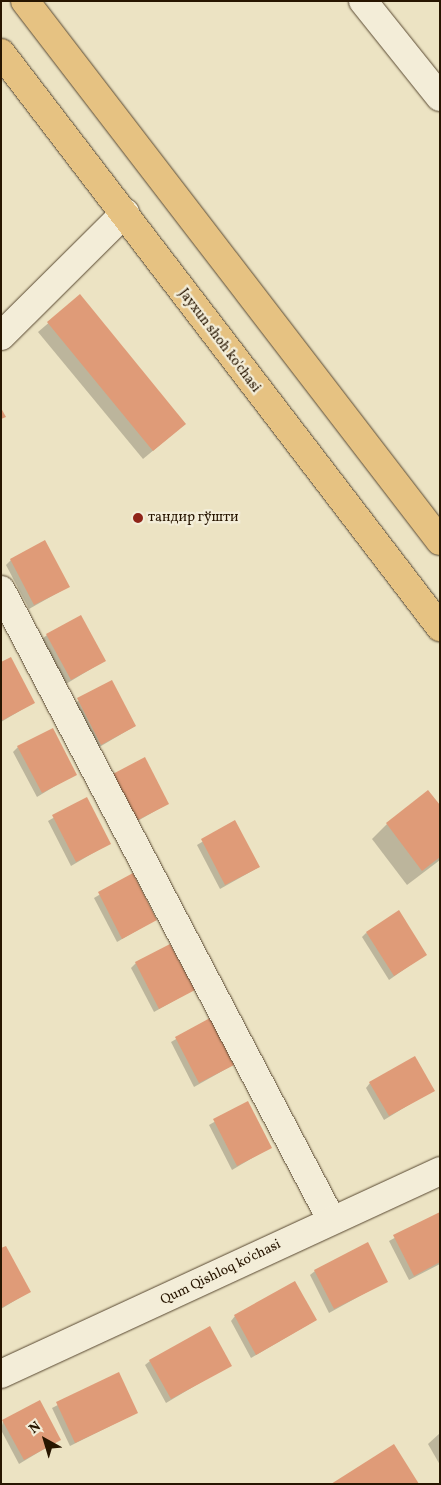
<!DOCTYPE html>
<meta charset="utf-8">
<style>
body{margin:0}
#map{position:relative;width:441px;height:1485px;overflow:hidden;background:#ece3c3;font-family:Vollkorn,serif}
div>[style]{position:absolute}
.shadow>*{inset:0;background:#0003}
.building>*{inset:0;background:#df9b78}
.roads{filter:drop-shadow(0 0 1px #584831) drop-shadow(0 0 1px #584831)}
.minor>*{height:28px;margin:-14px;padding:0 14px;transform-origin:14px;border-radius:14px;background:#f3edd8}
.highway>*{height:28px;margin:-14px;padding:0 14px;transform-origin:14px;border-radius:14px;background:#e6c282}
.dots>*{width:14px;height:14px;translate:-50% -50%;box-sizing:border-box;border:2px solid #f3edd8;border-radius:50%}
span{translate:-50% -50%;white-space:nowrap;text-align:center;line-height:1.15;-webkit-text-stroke:4.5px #f3edd8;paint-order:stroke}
.street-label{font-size:14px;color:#271500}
.poi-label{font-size:14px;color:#271500}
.left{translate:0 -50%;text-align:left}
.frame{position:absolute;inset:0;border:2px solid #271500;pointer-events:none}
.north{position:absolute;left:20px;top:1415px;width:50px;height:50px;-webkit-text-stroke:4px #f3edd8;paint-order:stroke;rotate:321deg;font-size:14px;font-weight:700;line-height:20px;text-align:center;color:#271500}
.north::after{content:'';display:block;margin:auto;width:18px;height:22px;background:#271500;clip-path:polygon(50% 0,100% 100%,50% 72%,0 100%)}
</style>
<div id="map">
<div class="shadow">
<i style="clip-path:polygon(80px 296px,185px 424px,143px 459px,38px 332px)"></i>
<i style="clip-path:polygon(11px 560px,68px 587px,29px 609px,6px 565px)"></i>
<i style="clip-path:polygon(47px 635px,104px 661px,66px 684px,42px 639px)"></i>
<i style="clip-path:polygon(1px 663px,33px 703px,1px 722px)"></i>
<i style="clip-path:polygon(112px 682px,135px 726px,96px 749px,73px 704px)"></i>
<i style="clip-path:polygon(18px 747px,75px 774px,37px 797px,13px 752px)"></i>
<i style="clip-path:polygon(110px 777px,167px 804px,129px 826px)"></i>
<i style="clip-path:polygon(86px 799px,110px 843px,71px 866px,48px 821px)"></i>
<i style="clip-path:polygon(440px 807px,440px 860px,407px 885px,372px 839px,387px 824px)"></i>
<i style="clip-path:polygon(235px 822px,259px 867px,220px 889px,197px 845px)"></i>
<i style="clip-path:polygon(132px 875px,155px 920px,117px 942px,94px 898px)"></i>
<i style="clip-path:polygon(366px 933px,426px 954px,389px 980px,362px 937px)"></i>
<i style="clip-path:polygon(136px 963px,193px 990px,154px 1012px,131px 968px)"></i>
<i style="clip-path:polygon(209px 1020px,233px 1065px,194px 1087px,171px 1042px)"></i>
<i style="clip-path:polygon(370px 1083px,433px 1090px,384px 1120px,366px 1088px)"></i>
<i style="clip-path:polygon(247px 1103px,271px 1147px,232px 1170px,209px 1125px)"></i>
<i style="clip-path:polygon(440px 1213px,440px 1264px,409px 1280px,389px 1241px)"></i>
<i style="clip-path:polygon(1px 1250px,29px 1292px,1px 1309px)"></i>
<i style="clip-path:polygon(315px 1271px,387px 1281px,329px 1313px,310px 1275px)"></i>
<i style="clip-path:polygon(235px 1316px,316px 1320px,251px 1358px,231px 1321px)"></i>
<i style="clip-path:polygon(150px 1361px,230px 1365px,166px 1403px,145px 1365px)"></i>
<i style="clip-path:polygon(118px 1374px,136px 1413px,70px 1446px,52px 1408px)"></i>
<i style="clip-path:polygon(3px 1421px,59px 1440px,19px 1464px,1px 1430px)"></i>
<i style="clip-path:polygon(440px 1433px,440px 1465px,428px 1444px)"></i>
</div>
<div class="building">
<i style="clip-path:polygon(80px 294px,186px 424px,153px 451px,47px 322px)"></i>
<i style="clip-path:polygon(1px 408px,6px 417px,1px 419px)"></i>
<i style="clip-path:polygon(45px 540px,70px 587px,34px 605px,10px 559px)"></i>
<i style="clip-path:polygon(81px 615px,106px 661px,71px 680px,46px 634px)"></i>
<i style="clip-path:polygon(11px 657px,35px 703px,1px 721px,1px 662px)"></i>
<i style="clip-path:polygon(112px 680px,136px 726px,101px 745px,77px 698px)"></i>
<i style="clip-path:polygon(53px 728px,77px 775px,42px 793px,17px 746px)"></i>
<i style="clip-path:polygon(145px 757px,169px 804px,134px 822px,109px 776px)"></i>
<i style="clip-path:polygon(428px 790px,440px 805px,440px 857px,422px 871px,386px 823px)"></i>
<i style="clip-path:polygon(87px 797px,111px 844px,76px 862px,52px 815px)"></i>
<i style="clip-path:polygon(235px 820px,260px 867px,225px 885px,201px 839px)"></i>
<i style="clip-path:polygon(133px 873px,157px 920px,122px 939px,98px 892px)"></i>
<i style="clip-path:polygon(399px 910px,427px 955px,394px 976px,366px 932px)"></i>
<i style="clip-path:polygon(170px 944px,195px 990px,159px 1009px,135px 962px)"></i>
<i style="clip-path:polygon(210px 1018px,234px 1065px,199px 1083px,175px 1037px)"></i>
<i style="clip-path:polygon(415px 1056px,435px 1091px,389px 1116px,369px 1082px)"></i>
<i style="clip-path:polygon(248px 1101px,272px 1148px,237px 1166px,213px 1119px)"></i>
<i style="clip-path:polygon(440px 1212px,440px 1262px,414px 1276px,393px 1235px)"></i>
<i style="clip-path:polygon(368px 1242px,388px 1282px,334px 1309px,314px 1270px)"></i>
<i style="clip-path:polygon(6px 1246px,31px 1292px,1px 1308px,1px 1248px)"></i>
<i style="clip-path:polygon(295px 1281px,317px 1320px,256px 1355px,234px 1315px)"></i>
<i style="clip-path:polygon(210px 1326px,232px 1366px,171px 1399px,149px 1360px)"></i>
<i style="clip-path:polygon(119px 1372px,138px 1413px,75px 1443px,56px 1402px)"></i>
<i style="clip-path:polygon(40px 1400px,61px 1440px,24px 1460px,2px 1420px)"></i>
<i style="clip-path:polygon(394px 1444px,419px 1484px,331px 1484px)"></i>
</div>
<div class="roads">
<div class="minor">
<i style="left:363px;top:1px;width:123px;rotate:51.3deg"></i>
<i style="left:1px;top:336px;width:175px;rotate:-44.8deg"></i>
<i style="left:1px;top:590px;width:710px;rotate:62.32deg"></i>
<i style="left:1px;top:1374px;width:484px;rotate:-24.8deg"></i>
</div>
<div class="highway">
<i style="left:25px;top:1px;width:681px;rotate:52.46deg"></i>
<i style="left:1px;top:53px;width:723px;rotate:52.59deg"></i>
</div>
</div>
<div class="dots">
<i style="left:138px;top:518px;background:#8f2418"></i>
</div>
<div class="street-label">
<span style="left:219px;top:341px;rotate:53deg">Jayxun shoh ko'chasi</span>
<span style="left:221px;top:1273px;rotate:-26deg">Qum Qishloq ko'chasi</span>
</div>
<div class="poi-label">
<span class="left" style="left:148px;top:518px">тандир гўшти</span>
</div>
<div class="frame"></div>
<div class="north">N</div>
</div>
